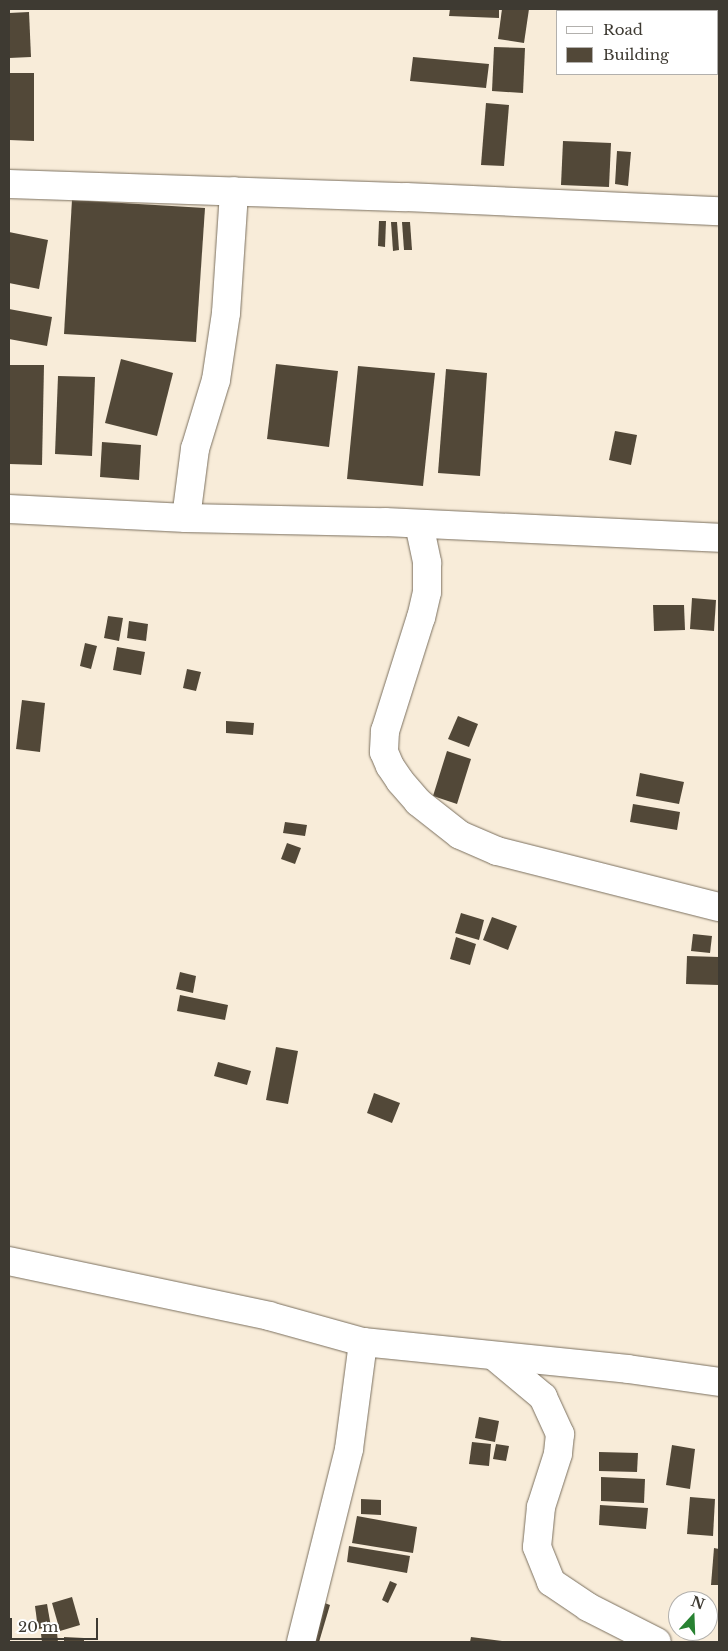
<!DOCTYPE html>
<style>
body{margin:0}
#map{position:relative;width:728px;height:1651px;overflow:hidden;background:#f8ecd9;font-family:"Libre Baskerville",serif}
div>[style]{position:absolute}
.building>*{inset:0;background:#524838}
.roads{filter:drop-shadow(0 0 1px #7b705f) drop-shadow(0 0 1px #7b705f)}
.minor>*{height:28px;margin:-14px;padding:0 14px;transform-origin:14px;border-radius:14px;background:#fff}
span{translate:-50% -50%;white-space:nowrap;text-align:center;line-height:1.15;-webkit-text-stroke:5px #fff;paint-order:stroke}
.frame{position:absolute;inset:0;border:10px solid #3e3a32;pointer-events:none}
.legend{position:absolute;left:556px;top:10px;width:162px;height:65px;box-sizing:border-box;background:#fff;border:1px solid #b2b0ad;margin:0;padding:6px 9px;list-style:none;font-size:15px;color:#3e3a32}
.legend li{display:flex;align-items:center;gap:10px;height:25px}
.legend b{width:25px;border:1px solid #b2b0ad}
.north{position:absolute;left:668px;top:1591px;width:50px;height:50px;box-sizing:border-box;background:#fff;border:1px solid #b2b0ad;border-radius:50%;rotate:20deg;font-size:14px;font-weight:700;line-height:20px;text-align:center;color:#3e3a32}
.north::after{content:'';display:block;margin:auto;width:18px;height:22px;background:#288232;clip-path:polygon(50% 0,100% 100%,50% 72%,0 100%)}
.scale{position:absolute;left:10px;top:1618px;width:88px;height:22px;box-sizing:border-box;border:2px solid #3e3a32;border-top:0;padding-left:6px;font-size:15px;line-height:18px;white-space:nowrap;color:#3e3a32;-webkit-text-stroke:4px #fff;paint-order:stroke}
</style>
<div id="map">
<div class="building">
<i style="clip-path:polygon(450px 9px,499px 9px,499px 18px,449px 16px)"></i>
<i style="clip-path:polygon(502px 9px,529px 9px,524px 43px,498px 39px)"></i>
<i style="clip-path:polygon(29px 12px,31px 57px,9px 58px,9px 13px)"></i>
<i style="clip-path:polygon(494px 47px,525px 48px,523px 93px,492px 91px)"></i>
<i style="clip-path:polygon(413px 57px,489px 64px,486px 88px,410px 81px)"></i>
<i style="clip-path:polygon(9px 73px,34px 73px,34px 141px,9px 140px)"></i>
<i style="clip-path:polygon(486px 103px,509px 105px,504px 166px,481px 165px)"></i>
<i style="clip-path:polygon(563px 141px,611px 143px,609px 187px,561px 185px)"></i>
<i style="clip-path:polygon(617px 151px,631px 152px,628px 186px,615px 184px)"></i>
<i style="clip-path:polygon(72px 200px,205px 208px,196px 342px,64px 334px)"></i>
<i style="clip-path:polygon(379px 221px,386px 221px,385px 247px,378px 246px)"></i>
<i style="clip-path:polygon(391px 222px,397px 222px,399px 250px,393px 251px)"></i>
<i style="clip-path:polygon(402px 222px,410px 222px,412px 250px,404px 250px)"></i>
<i style="clip-path:polygon(9px 232px,48px 240px,39px 289px,9px 283px)"></i>
<i style="clip-path:polygon(9px 309px,52px 317px,47px 346px,9px 339px)"></i>
<i style="clip-path:polygon(121px 359px,173px 373px,157px 436px,105px 423px)"></i>
<i style="clip-path:polygon(276px 364px,338px 371px,329px 447px,267px 439px)"></i>
<i style="clip-path:polygon(9px 365px,44px 365px,42px 465px,9px 464px)"></i>
<i style="clip-path:polygon(358px 366px,435px 373px,423px 486px,347px 479px)"></i>
<i style="clip-path:polygon(446px 369px,487px 373px,480px 476px,438px 473px)"></i>
<i style="clip-path:polygon(58px 376px,95px 377px,92px 456px,55px 454px)"></i>
<i style="clip-path:polygon(615px 431px,637px 435px,631px 465px,609px 460px)"></i>
<i style="clip-path:polygon(102px 442px,141px 445px,139px 480px,100px 477px)"></i>
<i style="clip-path:polygon(692px 598px,716px 600px,714px 631px,690px 629px)"></i>
<i style="clip-path:polygon(653px 605px,684px 605px,685px 630px,654px 631px)"></i>
<i style="clip-path:polygon(108px 616px,123px 618px,119px 641px,104px 638px)"></i>
<i style="clip-path:polygon(129px 621px,148px 624px,146px 641px,127px 638px)"></i>
<i style="clip-path:polygon(85px 643px,97px 646px,91px 669px,80px 666px)"></i>
<i style="clip-path:polygon(117px 647px,145px 652px,141px 675px,113px 670px)"></i>
<i style="clip-path:polygon(187px 669px,201px 672px,196px 691px,183px 688px)"></i>
<i style="clip-path:polygon(22px 700px,45px 703px,40px 752px,16px 749px)"></i>
<i style="clip-path:polygon(458px 716px,478px 724px,469px 747px,448px 739px)"></i>
<i style="clip-path:polygon(226px 721px,254px 723px,253px 735px,226px 733px)"></i>
<i style="clip-path:polygon(447px 751px,471px 759px,457px 804px,433px 796px)"></i>
<i style="clip-path:polygon(640px 773px,684px 782px,679px 804px,636px 796px)"></i>
<i style="clip-path:polygon(633px 804px,680px 812px,677px 830px,630px 822px)"></i>
<i style="clip-path:polygon(285px 822px,307px 825px,305px 836px,283px 833px)"></i>
<i style="clip-path:polygon(287px 843px,301px 848px,295px 864px,281px 859px)"></i>
<i style="clip-path:polygon(461px 913px,484px 920px,479px 940px,455px 933px)"></i>
<i style="clip-path:polygon(492px 917px,517px 926px,508px 950px,483px 940px)"></i>
<i style="clip-path:polygon(693px 934px,712px 936px,710px 953px,691px 951px)"></i>
<i style="clip-path:polygon(456px 937px,476px 944px,470px 965px,450px 959px)"></i>
<i style="clip-path:polygon(687px 956px,719px 957px,719px 985px,686px 984px)"></i>
<i style="clip-path:polygon(180px 972px,196px 976px,193px 993px,176px 989px)"></i>
<i style="clip-path:polygon(180px 995px,228px 1005px,225px 1020px,177px 1011px)"></i>
<i style="clip-path:polygon(276px 1047px,298px 1051px,288px 1104px,266px 1100px)"></i>
<i style="clip-path:polygon(218px 1062px,251px 1071px,247px 1085px,214px 1076px)"></i>
<i style="clip-path:polygon(374px 1093px,400px 1103px,392px 1123px,367px 1113px)"></i>
<i style="clip-path:polygon(479px 1417px,499px 1421px,495px 1442px,475px 1438px)"></i>
<i style="clip-path:polygon(472px 1442px,491px 1444px,489px 1466px,469px 1464px)"></i>
<i style="clip-path:polygon(496px 1444px,509px 1446px,506px 1461px,493px 1459px)"></i>
<i style="clip-path:polygon(672px 1445px,695px 1449px,690px 1489px,666px 1485px)"></i>
<i style="clip-path:polygon(599px 1452px,638px 1453px,637px 1472px,599px 1471px)"></i>
<i style="clip-path:polygon(601px 1477px,645px 1479px,644px 1503px,601px 1501px)"></i>
<i style="clip-path:polygon(690px 1497px,715px 1499px,713px 1536px,687px 1534px)"></i>
<i style="clip-path:polygon(361px 1499px,381px 1500px,381px 1515px,361px 1514px)"></i>
<i style="clip-path:polygon(600px 1505px,648px 1508px,646px 1529px,599px 1525px)"></i>
<i style="clip-path:polygon(357px 1516px,417px 1527px,413px 1553px,352px 1543px)"></i>
<i style="clip-path:polygon(349px 1546px,410px 1556px,407px 1573px,347px 1562px)"></i>
<i style="clip-path:polygon(714px 1548px,719px 1549px,719px 1585px,711px 1585px)"></i>
<i style="clip-path:polygon(390px 1581px,397px 1584px,388px 1603px,382px 1600px)"></i>
<i style="clip-path:polygon(72px 1597px,80px 1625px,60px 1631px,52px 1603px)"></i>
<i style="clip-path:polygon(319px 1601px,330px 1605px,319px 1642px,310px 1642px)"></i>
<i style="clip-path:polygon(47px 1604px,51px 1627px,38px 1629px,35px 1606px)"></i>
<i style="clip-path:polygon(57px 1633px,58px 1642px,42px 1642px,41px 1634px)"></i>
<i style="clip-path:polygon(64px 1637px,84px 1638px,84px 1642px,64px 1642px)"></i>
<i style="clip-path:polygon(471px 1637px,502px 1641px,502px 1642px,470px 1642px)"></i>
</div>
<div class="roads">
<div class="minor">
<i style="left:9px;top:184px;width:397px;rotate:1.9deg"></i>
<i style="left:406px;top:197px;width:313px;rotate:2.6deg"></i>
<i style="left:9px;top:509px;width:177px;rotate:2.9deg"></i>
<i style="left:186px;top:518px;width:199px;rotate:1.2deg"></i>
<i style="left:385px;top:522px;width:334px;rotate:2.7deg"></i>
<i style="left:186px;top:518px;width:70px;rotate:-82.6deg"></i>
<i style="left:195px;top:449px;width:72px;rotate:-73.1deg"></i>
<i style="left:216px;top:380px;width:68px;rotate:-81.5deg"></i>
<i style="left:226px;top:313px;width:122px;rotate:-86.2deg"></i>
<i style="left:419px;top:524px;width:40px;rotate:78deg"></i>
<i style="left:427px;top:563px;width:29px;rotate:90deg"></i>
<i style="left:427px;top:592px;width:26px;rotate:103deg"></i>
<i style="left:421px;top:617px;width:120px;rotate:107.5deg"></i>
<i style="left:385px;top:731px;width:21px;rotate:93deg"></i>
<i style="left:384px;top:752px;width:15px;rotate:67deg"></i>
<i style="left:390px;top:766px;width:18px;rotate:56deg"></i>
<i style="left:400px;top:781px;width:28px;rotate:49deg"></i>
<i style="left:418px;top:802px;width:53px;rotate:38.2deg"></i>
<i style="left:460px;top:835px;width:40px;rotate:23.4deg"></i>
<i style="left:497px;top:851px;width:229px;rotate:14.2deg"></i>
<i style="left:9px;top:1261px;width:266px;rotate:11.9deg"></i>
<i style="left:269px;top:1316px;width:98px;rotate:15.5deg"></i>
<i style="left:363px;top:1342px;width:266px;rotate:5.8deg"></i>
<i style="left:628px;top:1369px;width:92px;rotate:8.1deg"></i>
<i style="left:494px;top:1356px;width:64px;rotate:39.9deg"></i>
<i style="left:543px;top:1397px;width:41px;rotate:65.3deg"></i>
<i style="left:560px;top:1434px;width:20px;rotate:96deg"></i>
<i style="left:558px;top:1454px;width:56px;rotate:107.8deg"></i>
<i style="left:541px;top:1507px;width:40px;rotate:95.7deg"></i>
<i style="left:537px;top:1547px;width:38px;rotate:68deg"></i>
<i style="left:551px;top:1582px;width:45px;rotate:34deg"></i>
<i style="left:588px;top:1607px;width:77px;rotate:26.9deg"></i>
<i style="left:301px;top:1642px;width:199px;rotate:-76deg"></i>
<i style="left:349px;top:1449px;width:108px;rotate:-82.5deg"></i>
</div>
</div>
<div class="frame"></div>
<ul class="legend">
<li><b style="height:6px;background:#fff"></b>Road</li>
<li><b style="height:14px;background:#524838"></b>Building</li>
</ul>
<div class="north">N</div>
<div class="scale">20 m</div>
</div>
